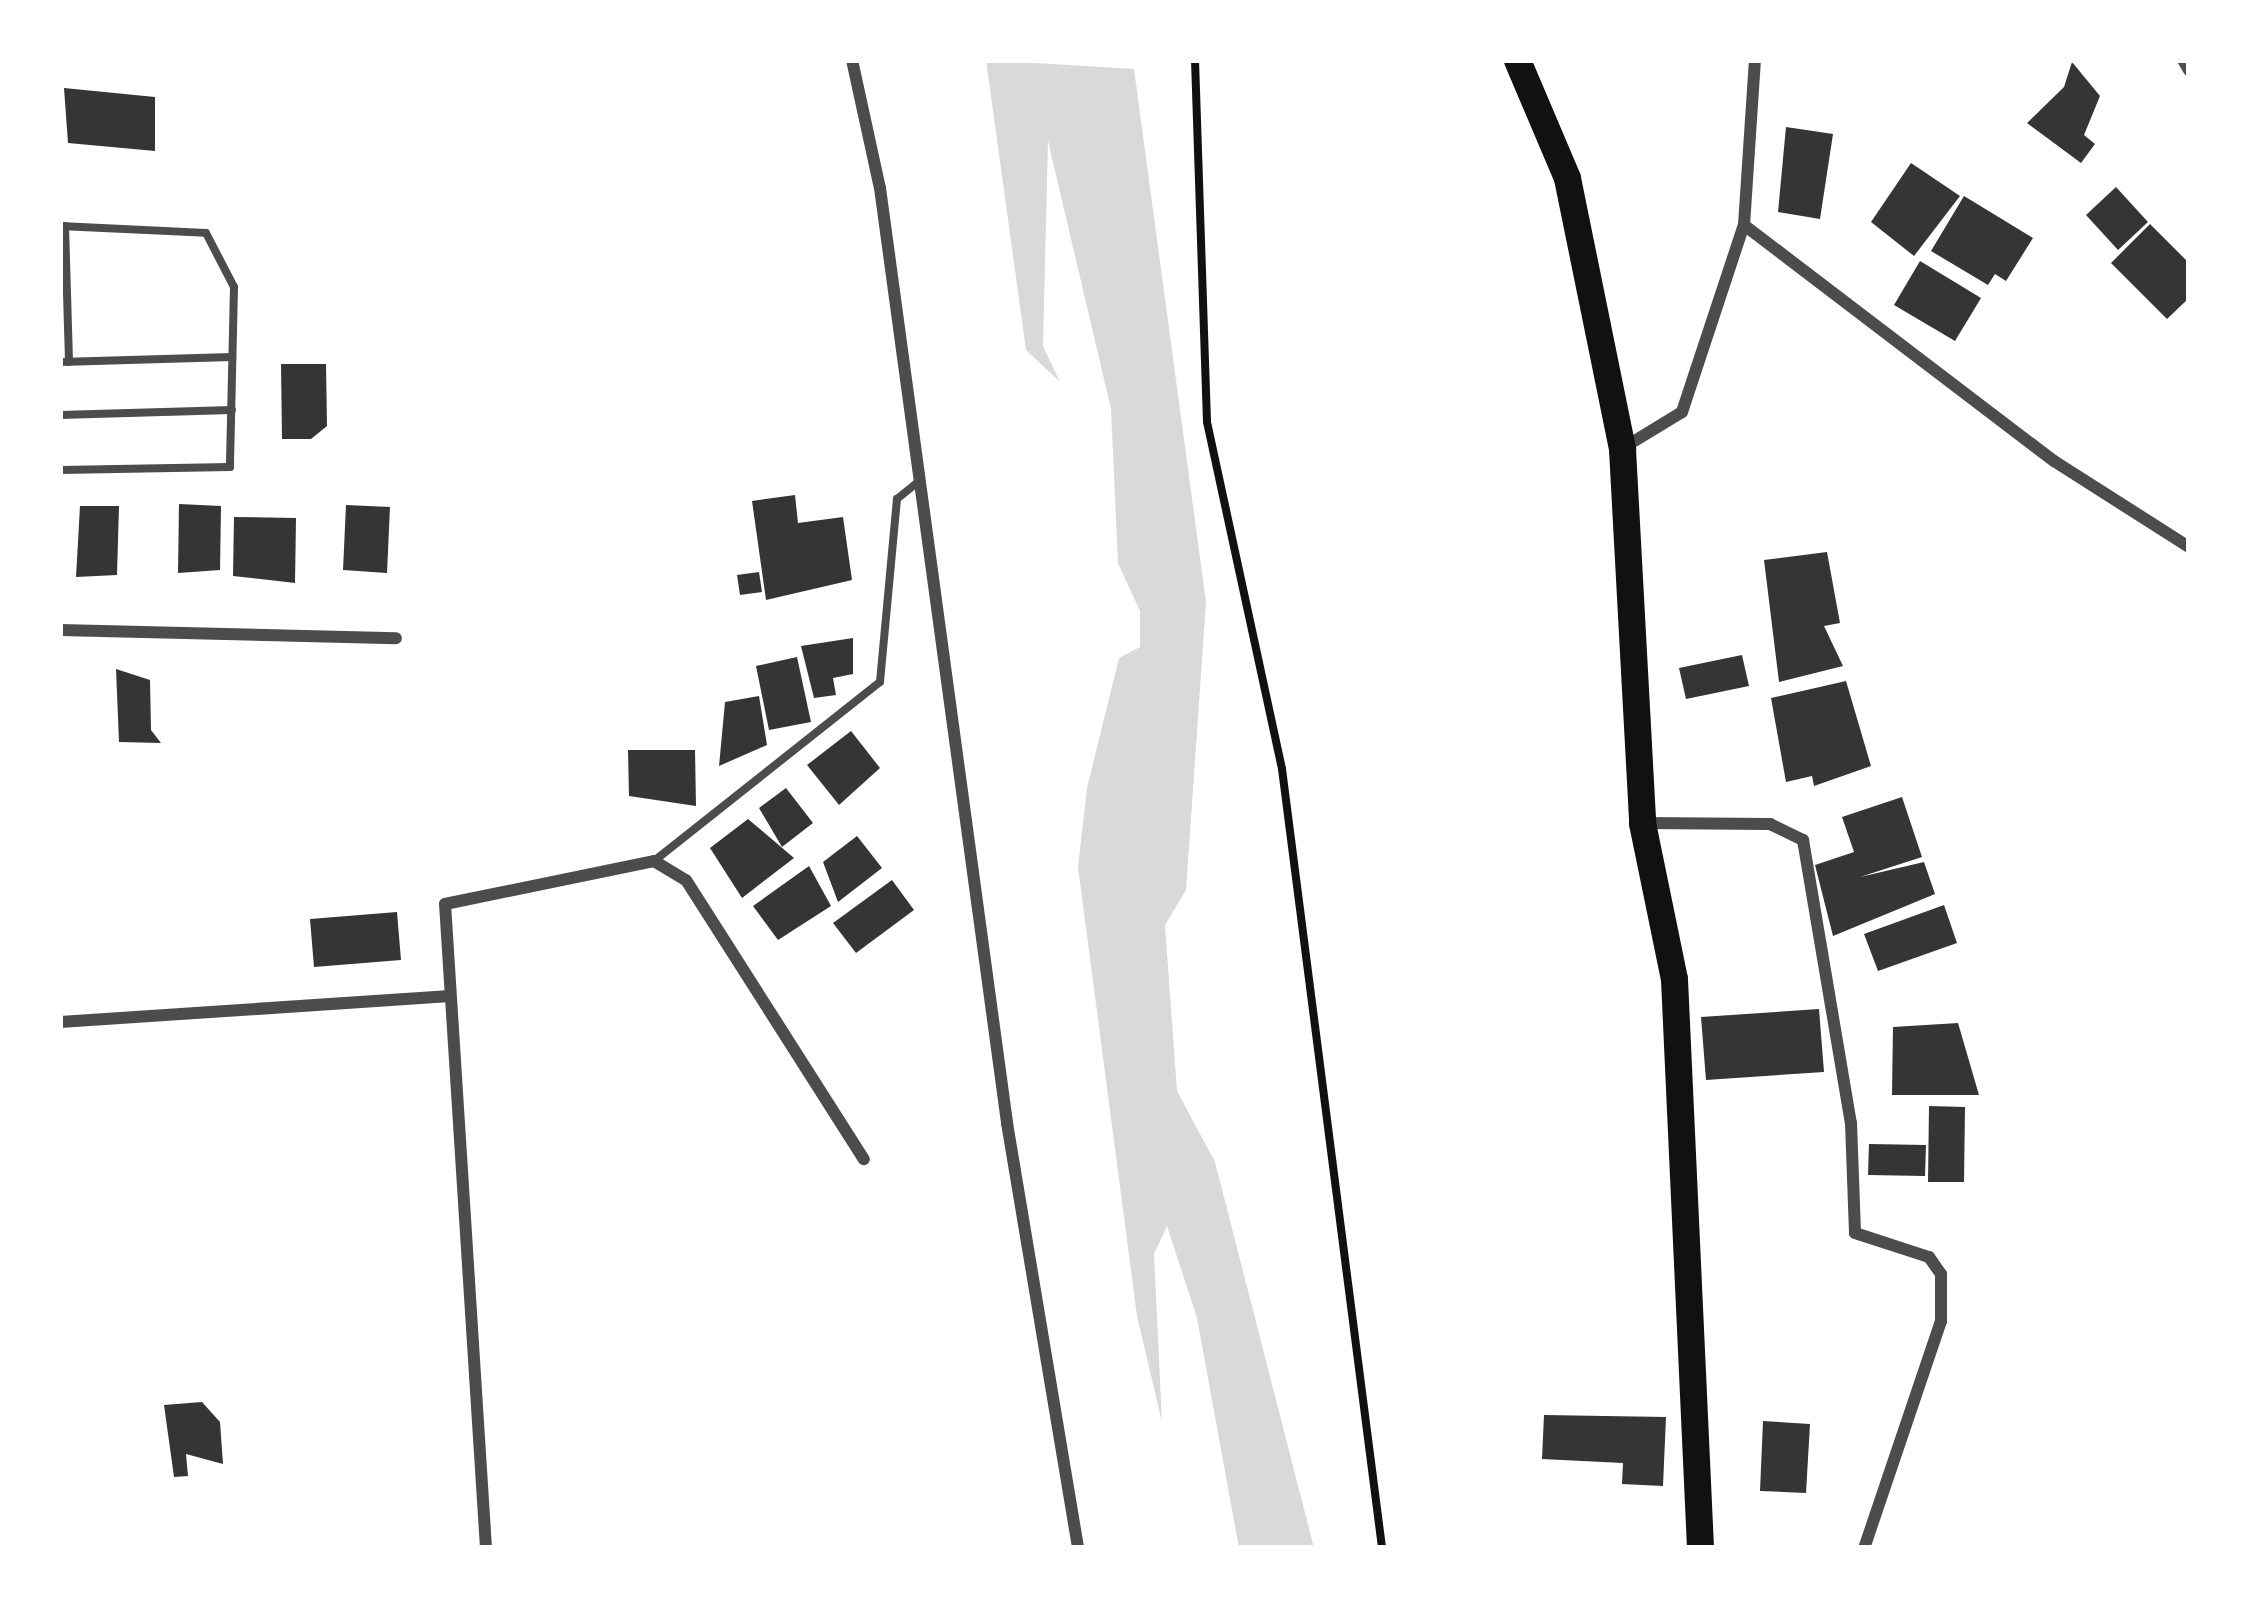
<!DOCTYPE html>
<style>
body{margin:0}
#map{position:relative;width:2249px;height:1608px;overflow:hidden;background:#fff;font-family:Signika,sans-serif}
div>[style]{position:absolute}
.water>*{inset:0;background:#d9d9d9}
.building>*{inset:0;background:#353535}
.path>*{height:8px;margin:-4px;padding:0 4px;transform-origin:4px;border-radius:4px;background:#111}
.service>*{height:8px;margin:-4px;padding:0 4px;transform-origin:4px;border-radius:4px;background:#4c4c4c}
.minor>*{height:12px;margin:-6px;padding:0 6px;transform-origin:6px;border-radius:6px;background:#4c4c4c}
.primary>*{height:27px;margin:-13.5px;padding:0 13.5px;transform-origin:13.5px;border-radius:13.5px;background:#111}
span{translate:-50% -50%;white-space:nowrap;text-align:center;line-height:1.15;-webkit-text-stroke:9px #fff;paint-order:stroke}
.frame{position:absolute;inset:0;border:63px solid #fff;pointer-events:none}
</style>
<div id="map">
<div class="water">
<i style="clip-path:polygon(986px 60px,1134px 69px,1206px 602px,1186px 890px,1165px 925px,1177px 1091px,1215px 1162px,1314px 1548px,1239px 1548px,1197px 1318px,1167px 1226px,1154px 1254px,1162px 1422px,1137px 1316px,1078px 867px,1087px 788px,1119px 658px,1140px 647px,1140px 611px,1118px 563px,1111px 409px,1048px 141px,1043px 346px,1060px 382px,1026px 350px)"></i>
</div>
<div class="building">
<i style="clip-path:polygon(2072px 62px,2100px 96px,2084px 135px,2095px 144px,2081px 163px,2027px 123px,2064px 87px)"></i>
<i style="clip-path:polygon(64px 88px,155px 97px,155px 151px,68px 143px)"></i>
<i style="clip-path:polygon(1786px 127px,1833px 134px,1820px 219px,1778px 212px)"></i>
<i style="clip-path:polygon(1911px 163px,1960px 196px,1914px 256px,1871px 222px)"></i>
<i style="clip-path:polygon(2116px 187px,2148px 222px,2118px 250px,2086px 215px)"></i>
<i style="clip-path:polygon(1964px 196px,2033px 238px,2006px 281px,1995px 274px,1988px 285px,1931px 251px)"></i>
<i style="clip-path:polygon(2150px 224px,2189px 263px,2189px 298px,2167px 319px,2111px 263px)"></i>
<i style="clip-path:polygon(1920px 261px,1981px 298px,1955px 341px,1894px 305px)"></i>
<i style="clip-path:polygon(281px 364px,326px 364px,327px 426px,311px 439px,282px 439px)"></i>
<i style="clip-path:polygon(795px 495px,798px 523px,843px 517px,852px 580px,766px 600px,752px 501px)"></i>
<i style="clip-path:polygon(179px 504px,221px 506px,220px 570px,178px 573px)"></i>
<i style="clip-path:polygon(346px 505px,390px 507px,387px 573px,343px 570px)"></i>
<i style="clip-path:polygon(80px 506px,119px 506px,117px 575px,76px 577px)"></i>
<i style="clip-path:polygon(234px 517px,296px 518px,295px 583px,233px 576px)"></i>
<i style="clip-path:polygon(1827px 552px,1840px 623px,1824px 626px,1843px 666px,1779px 682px,1764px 560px)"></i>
<i style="clip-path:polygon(759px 572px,762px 592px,740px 595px,737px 575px)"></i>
<i style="clip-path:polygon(853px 638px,853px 674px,833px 678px,836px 695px,814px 698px,801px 646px)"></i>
<i style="clip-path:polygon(1742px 655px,1749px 686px,1686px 699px,1679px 668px)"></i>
<i style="clip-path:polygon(797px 657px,811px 722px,769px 730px,756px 666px)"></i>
<i style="clip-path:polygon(116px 669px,150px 680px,151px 730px,161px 743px,119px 742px)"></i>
<i style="clip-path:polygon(1846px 681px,1871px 766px,1814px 786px,1812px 776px,1786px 782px,1771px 698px)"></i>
<i style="clip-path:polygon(759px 696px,767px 745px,719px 766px,725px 702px)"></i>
<i style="clip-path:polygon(851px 731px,880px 768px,839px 805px,807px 765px)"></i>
<i style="clip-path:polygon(628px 750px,695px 750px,696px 806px,629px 796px)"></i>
<i style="clip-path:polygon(786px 788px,813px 823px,782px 847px,759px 808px)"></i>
<i style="clip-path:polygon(1902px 797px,1922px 857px,1860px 877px,1924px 862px,1935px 894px,1833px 936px,1815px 865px,1854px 852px,1842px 817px)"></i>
<i style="clip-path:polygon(748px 819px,794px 858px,742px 898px,710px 848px)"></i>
<i style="clip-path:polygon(857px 836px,882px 868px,838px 902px,823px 862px)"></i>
<i style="clip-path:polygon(809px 866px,831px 906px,778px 940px,753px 906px)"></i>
<i style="clip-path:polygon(892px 880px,914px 910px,856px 953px,833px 923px)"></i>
<i style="clip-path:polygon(1944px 905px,1957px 943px,1878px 971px,1864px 934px)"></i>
<i style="clip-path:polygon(397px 912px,401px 960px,314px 967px,310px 919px)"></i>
<i style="clip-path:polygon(1819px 1009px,1824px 1072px,1706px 1080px,1701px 1017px)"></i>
<i style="clip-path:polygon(1958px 1023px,1979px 1095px,1892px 1095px,1893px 1027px)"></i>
<i style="clip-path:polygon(1929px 1106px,1965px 1107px,1964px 1182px,1928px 1182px)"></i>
<i style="clip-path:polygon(1869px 1144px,1926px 1145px,1925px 1176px,1868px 1175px)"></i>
<i style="clip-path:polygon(202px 1402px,220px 1422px,223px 1464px,186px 1454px,188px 1476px,174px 1477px,164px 1405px)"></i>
<i style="clip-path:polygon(1544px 1415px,1666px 1417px,1663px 1486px,1622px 1484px,1623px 1463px,1542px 1459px)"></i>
<i style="clip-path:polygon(1763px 1421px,1810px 1424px,1806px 1493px,1760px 1491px)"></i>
</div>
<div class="path">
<i style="left:1195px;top:60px;width:362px;rotate:88.1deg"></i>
<i style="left:1207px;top:422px;width:355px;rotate:77.8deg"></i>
<i style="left:1282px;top:769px;width:785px;rotate:82.68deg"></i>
</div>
<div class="service">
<i style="left:60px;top:226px;width:146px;rotate:2.7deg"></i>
<i style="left:206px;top:233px;width:61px;rotate:62.6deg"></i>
<i style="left:234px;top:287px;width:180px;rotate:91.3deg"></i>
<i style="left:230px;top:467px;width:170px;rotate:179deg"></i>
<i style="left:65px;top:226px;width:136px;rotate:88.3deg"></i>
<i style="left:60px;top:362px;width:172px;rotate:-1.7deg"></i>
<i style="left:60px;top:415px;width:172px;rotate:-1.7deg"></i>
<i style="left:654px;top:861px;width:288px;rotate:-38.4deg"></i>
<i style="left:880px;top:682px;width:184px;rotate:-84.7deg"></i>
<i style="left:897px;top:499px;width:27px;rotate:-39deg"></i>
</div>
<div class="minor">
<i style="left:852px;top:60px;width:131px;rotate:77.7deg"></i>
<i style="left:880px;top:188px;width:944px;rotate:82.26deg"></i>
<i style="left:1007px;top:1123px;width:431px;rotate:80.5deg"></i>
<i style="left:2183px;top:60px;width:12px;rotate:59deg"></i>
<i style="left:1744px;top:225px;width:390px;rotate:37.3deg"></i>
<i style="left:2054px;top:461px;width:160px;rotate:32.5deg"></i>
<i style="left:1623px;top:448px;width:69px;rotate:-31.4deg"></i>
<i style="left:1682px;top:412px;width:197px;rotate:-71.7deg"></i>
<i style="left:1744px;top:225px;width:165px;rotate:-86.2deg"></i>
<i style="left:60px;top:630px;width:336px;rotate:1.4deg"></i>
<i style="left:1643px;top:823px;width:127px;rotate:0.5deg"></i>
<i style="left:1770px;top:824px;width:37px;rotate:26deg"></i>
<i style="left:1803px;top:840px;width:287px;rotate:80.4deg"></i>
<i style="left:1851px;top:1123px;width:110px;rotate:87.9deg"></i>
<i style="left:1855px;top:1233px;width:78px;rotate:18deg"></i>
<i style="left:1929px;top:1257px;width:21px;rotate:55deg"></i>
<i style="left:1941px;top:1274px;width:47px;rotate:90deg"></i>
<i style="left:1941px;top:1321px;width:240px;rotate:108.7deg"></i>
<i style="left:60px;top:1022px;width:391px;rotate:-3.8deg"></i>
<i style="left:486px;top:1548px;width:645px;rotate:-93.64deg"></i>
<i style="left:445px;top:904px;width:213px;rotate:-11.6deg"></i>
<i style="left:654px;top:861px;width:37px;rotate:31deg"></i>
<i style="left:686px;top:880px;width:331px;rotate:57.5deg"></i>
</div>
<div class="primary">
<i style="left:1517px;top:60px;width:128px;rotate:67deg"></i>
<i style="left:1567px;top:178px;width:277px;rotate:78.5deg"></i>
<i style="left:1622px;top:449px;width:375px;rotate:86.9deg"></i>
<i style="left:1642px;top:823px;width:159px;rotate:78.4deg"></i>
<i style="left:1674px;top:979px;width:570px;rotate:87.38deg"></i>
</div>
<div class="frame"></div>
</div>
